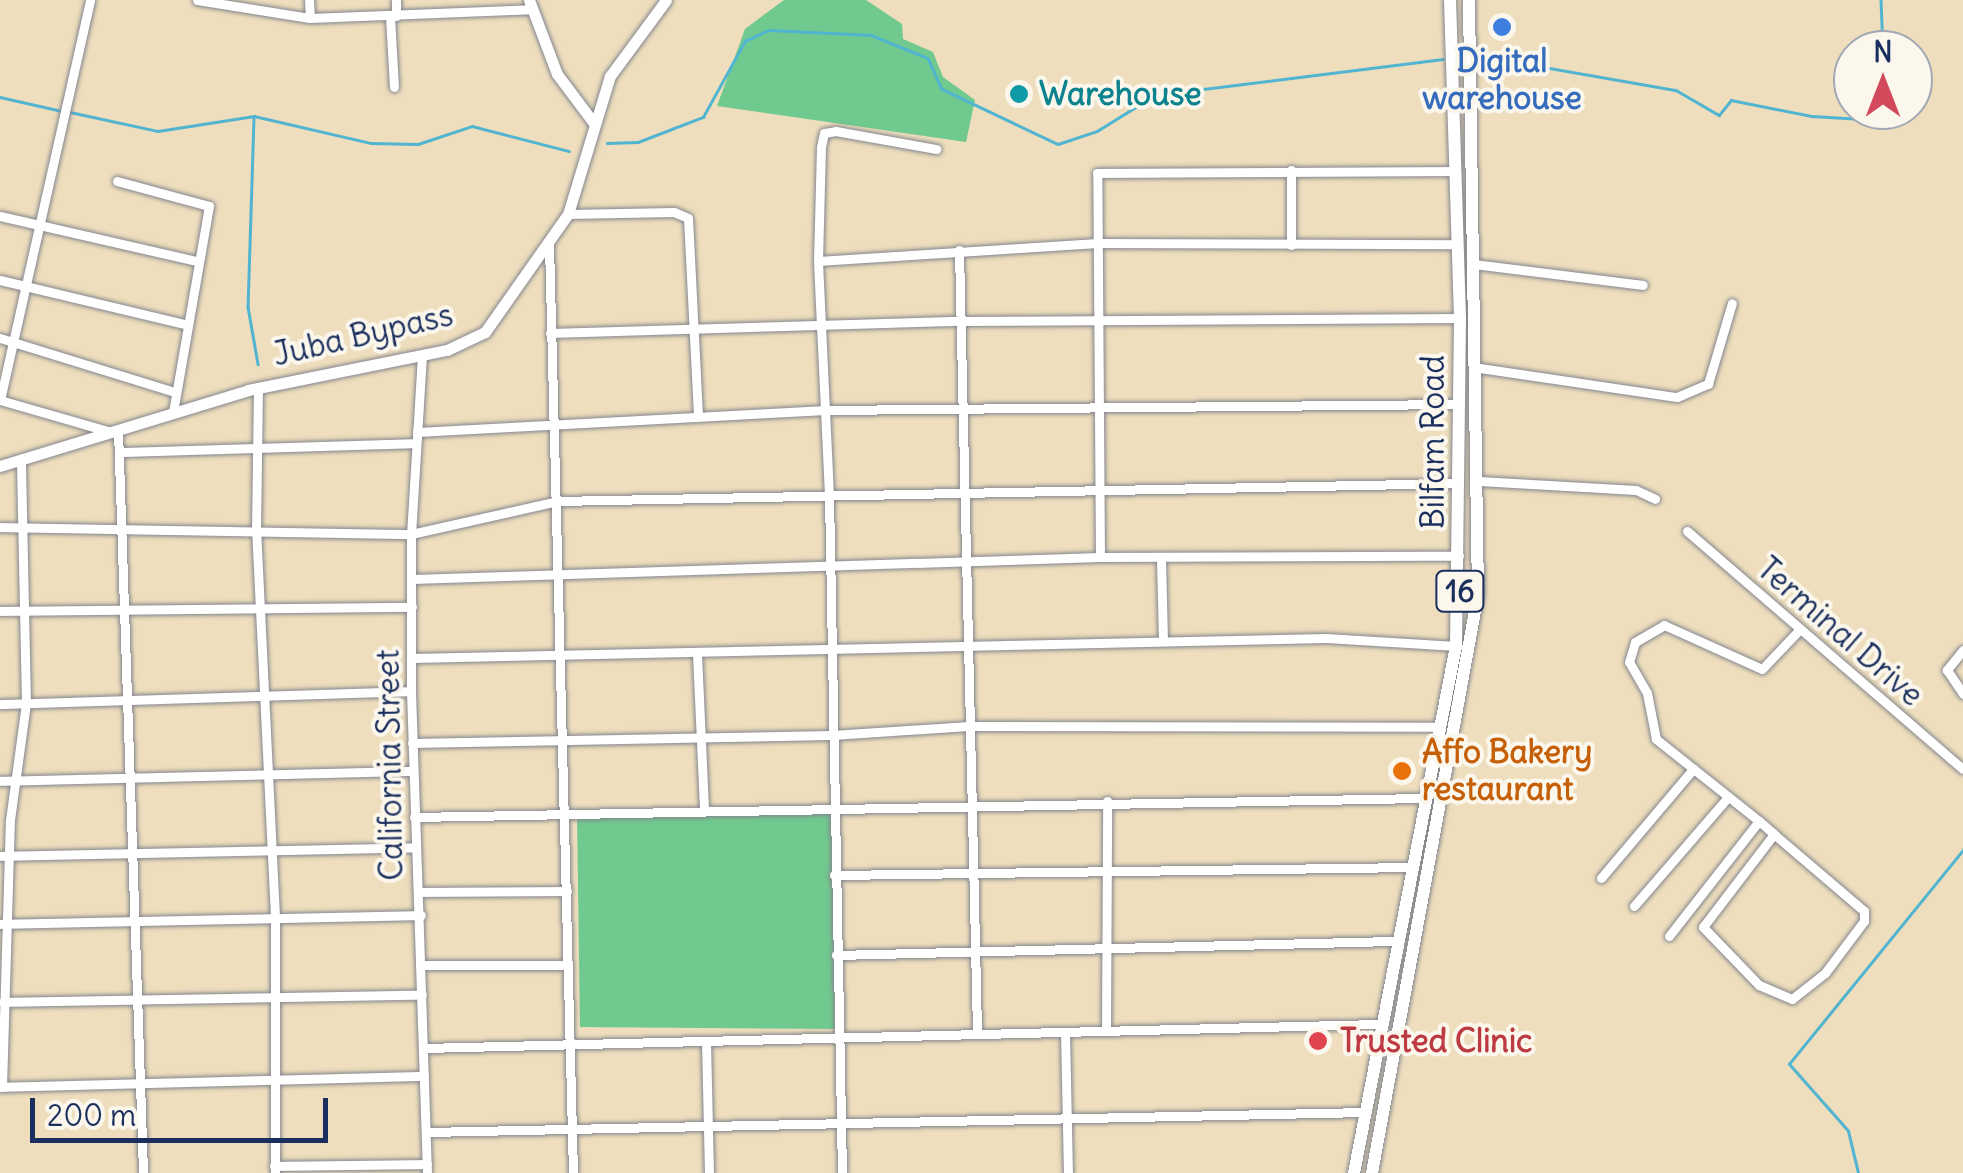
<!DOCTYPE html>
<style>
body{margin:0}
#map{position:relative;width:1963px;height:1173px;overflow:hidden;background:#eedebd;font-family:Delius,sans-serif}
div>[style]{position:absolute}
.green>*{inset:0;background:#70c98f}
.stream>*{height:2.5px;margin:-1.25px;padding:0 1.25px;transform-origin:1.25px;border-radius:1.25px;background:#51b4d0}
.roads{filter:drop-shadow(0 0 2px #84868e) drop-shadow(0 0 2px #84868e)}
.street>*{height:9px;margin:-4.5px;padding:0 4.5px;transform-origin:4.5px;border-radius:4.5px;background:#fff}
.secondary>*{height:11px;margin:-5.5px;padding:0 5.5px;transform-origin:5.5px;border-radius:5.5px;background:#fff}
.primary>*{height:12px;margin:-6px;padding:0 6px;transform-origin:6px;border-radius:6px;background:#fff}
.dots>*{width:28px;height:28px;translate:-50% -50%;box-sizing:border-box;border:5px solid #fbf7ec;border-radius:50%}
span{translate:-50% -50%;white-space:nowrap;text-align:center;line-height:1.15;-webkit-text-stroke:8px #fbf7ec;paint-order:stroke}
.shield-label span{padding:2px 8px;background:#fbf7ec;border:2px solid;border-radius:8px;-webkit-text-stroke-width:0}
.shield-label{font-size:30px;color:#1b2f5e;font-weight:700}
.shop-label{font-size:32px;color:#366cbe;font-weight:700}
.culture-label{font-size:32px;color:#0d838f;font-weight:700}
.left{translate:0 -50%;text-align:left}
.street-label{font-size:32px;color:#1b2f5e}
.food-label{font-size:32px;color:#c56008;font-weight:700}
.health-label{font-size:32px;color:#be3a42;font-weight:700}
.north{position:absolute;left:1833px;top:30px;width:100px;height:100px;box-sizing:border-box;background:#fbf7ec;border:2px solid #a1a7b3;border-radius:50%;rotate:0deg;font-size:28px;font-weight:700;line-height:40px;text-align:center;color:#1b2f5e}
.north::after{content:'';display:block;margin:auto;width:35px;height:45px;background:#d1495b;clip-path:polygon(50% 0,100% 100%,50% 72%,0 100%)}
.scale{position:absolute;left:30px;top:1098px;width:298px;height:45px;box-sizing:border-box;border:5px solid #1b2f5e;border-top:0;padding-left:12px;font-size:30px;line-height:35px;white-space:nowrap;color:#1b2f5e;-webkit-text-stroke:8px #fbf7ec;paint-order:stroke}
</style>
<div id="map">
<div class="green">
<i style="clip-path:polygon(784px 0,866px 0,902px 24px,903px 39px,933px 52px,943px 77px,975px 100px,966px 142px,717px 106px,745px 29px)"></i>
<i style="clip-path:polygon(832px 812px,837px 1029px,580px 1027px,577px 816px)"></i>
</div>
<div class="stream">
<i style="left:1881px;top:0;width:50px;rotate:87.7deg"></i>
<i style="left:1486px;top:57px;width:193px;rotate:9.9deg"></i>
<i style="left:1676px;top:90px;width:50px;rotate:30.2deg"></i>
<i style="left:1719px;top:115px;width:19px;rotate:-51deg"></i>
<i style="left:1731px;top:100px;width:83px;rotate:11.2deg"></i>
<i style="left:1812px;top:116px;width:50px;rotate:3.4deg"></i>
<i style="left:1862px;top:119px;width:15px;rotate:-8deg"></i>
<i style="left:1877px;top:117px;width:7px;rotate:-82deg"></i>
<i style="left:0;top:97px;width:64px;rotate:12.7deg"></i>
<i style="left:70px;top:112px;width:90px;rotate:12.2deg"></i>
<i style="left:158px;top:131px;width:97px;rotate:-8.9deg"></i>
<i style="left:254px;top:116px;width:120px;rotate:13deg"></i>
<i style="left:371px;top:143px;width:47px;rotate:1.2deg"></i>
<i style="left:418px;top:144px;width:57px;rotate:-18.4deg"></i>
<i style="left:472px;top:126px;width:100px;rotate:14.5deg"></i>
<i style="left:254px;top:118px;width:189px;rotate:91.8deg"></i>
<i style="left:248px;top:307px;width:58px;rotate:80deg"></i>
<i style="left:607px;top:143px;width:31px;rotate:-2deg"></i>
<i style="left:638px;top:142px;width:70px;rotate:-21deg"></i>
<i style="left:703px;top:117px;width:87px;rotate:-61.1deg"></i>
<i style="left:745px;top:41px;width:26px;rotate:-25deg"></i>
<i style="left:769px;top:30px;width:102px;rotate:2.8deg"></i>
<i style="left:871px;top:35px;width:61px;rotate:22deg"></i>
<i style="left:928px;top:58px;width:34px;rotate:66deg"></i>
<i style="left:942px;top:89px;width:128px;rotate:25.4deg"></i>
<i style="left:1058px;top:144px;width:41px;rotate:-18.4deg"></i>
<i style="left:1097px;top:131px;width:68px;rotate:-31.8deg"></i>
<i style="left:1155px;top:95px;width:290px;rotate:-7.1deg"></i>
<i style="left:1858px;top:1173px;width:43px;rotate:-103.4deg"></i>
<i style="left:1848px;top:1131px;width:89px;rotate:-131.4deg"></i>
<i style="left:1789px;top:1064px;width:276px;rotate:-50.9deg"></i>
</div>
<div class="roads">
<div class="street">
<i style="left:197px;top:0;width:114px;rotate:9.1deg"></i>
<i style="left:309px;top:0;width:18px;rotate:87deg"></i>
<i style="left:310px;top:18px;width:221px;rotate:-2.3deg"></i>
<i style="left:396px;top:0;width:16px;rotate:90deg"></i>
<i style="left:390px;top:16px;width:71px;rotate:86.8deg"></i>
<i style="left:1291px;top:170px;width:75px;rotate:90deg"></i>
<i style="left:117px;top:181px;width:95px;rotate:15.2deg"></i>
<i style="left:209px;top:206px;width:209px;rotate:99.9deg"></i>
<i style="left:568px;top:214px;width:106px;rotate:-1.1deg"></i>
<i style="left:674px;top:212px;width:15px;rotate:23deg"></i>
<i style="left:688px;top:218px;width:199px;rotate:87.1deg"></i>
<i style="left:0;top:216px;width:202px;rotate:12.9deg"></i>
<i style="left:549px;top:244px;width:929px;rotate:88.52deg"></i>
<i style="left:959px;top:250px;width:784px;rotate:88.68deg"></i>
<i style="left:818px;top:261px;width:280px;rotate:-3.7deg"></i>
<i style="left:1097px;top:243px;width:360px;rotate:0.2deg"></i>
<i style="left:1474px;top:264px;width:170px;rotate:7.1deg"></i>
<i style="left:0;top:280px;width:189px;rotate:13.4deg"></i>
<i style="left:550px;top:333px;width:409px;rotate:-1.7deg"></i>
<i style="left:959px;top:321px;width:501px;rotate:-0.34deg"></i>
<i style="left:0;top:338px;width:182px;rotate:17.2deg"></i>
<i style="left:422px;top:355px;width:179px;rotate:93.5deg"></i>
<i style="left:411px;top:534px;width:157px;rotate:90deg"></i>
<i style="left:411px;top:691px;width:482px;rotate:88.1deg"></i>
<i style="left:1473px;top:367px;width:206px;rotate:8.4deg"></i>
<i style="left:1677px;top:397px;width:34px;rotate:-23deg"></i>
<i style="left:1708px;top:384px;width:84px;rotate:-73.5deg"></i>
<i style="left:258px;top:387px;width:141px;rotate:90.8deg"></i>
<i style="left:256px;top:528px;width:392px;rotate:87.2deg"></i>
<i style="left:275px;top:920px;width:253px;rotate:90deg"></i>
<i style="left:0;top:400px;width:410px;rotate:-77.3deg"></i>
<i style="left:0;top:400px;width:116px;rotate:16.1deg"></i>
<i style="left:118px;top:430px;width:743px;rotate:88.07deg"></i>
<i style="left:417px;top:432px;width:409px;rotate:-3.1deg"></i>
<i style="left:825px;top:410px;width:635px;rotate:-0.54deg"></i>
<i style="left:120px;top:452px;width:296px;rotate:-1.7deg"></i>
<i style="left:1479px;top:481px;width:157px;rotate:3.3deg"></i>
<i style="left:1636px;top:490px;width:21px;rotate:25deg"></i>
<i style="left:0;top:527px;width:411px;rotate:1deg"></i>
<i style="left:411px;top:534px;width:150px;rotate:-12.7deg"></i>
<i style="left:557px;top:501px;width:902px;rotate:-1.14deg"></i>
<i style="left:1687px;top:531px;width:364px;rotate:40.8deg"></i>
<i style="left:1100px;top:557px;width:384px;rotate:-90.4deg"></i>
<i style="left:1097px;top:173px;width:358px;rotate:-0.3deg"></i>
<i style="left:1161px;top:559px;width:82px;rotate:88.6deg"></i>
<i style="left:412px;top:579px;width:688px;rotate:-1.83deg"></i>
<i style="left:1100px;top:557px;width:359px;rotate:-0.2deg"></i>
<i style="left:0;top:611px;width:412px;rotate:-0.6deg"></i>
<i style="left:1963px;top:650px;width:26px;rotate:129deg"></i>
<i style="left:1947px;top:670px;width:29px;rotate:56deg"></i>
<i style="left:697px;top:654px;width:154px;rotate:87.4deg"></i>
<i style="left:412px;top:658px;width:914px;rotate:-1.25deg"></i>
<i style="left:1326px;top:638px;width:132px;rotate:3.5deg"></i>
<i style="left:0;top:704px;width:411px;rotate:-1.8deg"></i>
<i style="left:412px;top:743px;width:420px;rotate:-1.1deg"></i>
<i style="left:832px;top:735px;width:137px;rotate:-3.8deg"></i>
<i style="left:969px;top:726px;width:471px;rotate:0.1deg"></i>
<i style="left:0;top:781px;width:413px;rotate:-1.4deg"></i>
<i style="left:414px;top:817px;width:1011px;rotate:-1.08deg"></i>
<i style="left:1774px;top:834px;width:117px;rotate:127.4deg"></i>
<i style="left:1703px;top:927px;width:81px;rotate:46deg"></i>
<i style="left:1759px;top:985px;width:36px;rotate:23deg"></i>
<i style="left:1792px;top:999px;width:42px;rotate:-38.2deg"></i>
<i style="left:1825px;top:973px;width:65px;rotate:-53.1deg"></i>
<i style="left:1864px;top:921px;width:10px;rotate:-90deg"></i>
<i style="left:1864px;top:911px;width:118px;rotate:-139.5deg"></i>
<i style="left:1774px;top:834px;width:20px;rotate:-139deg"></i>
<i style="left:1759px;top:821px;width:132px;rotate:-141.5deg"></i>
<i style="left:1656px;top:739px;width:47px;rotate:-101.1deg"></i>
<i style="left:1647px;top:693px;width:36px;rotate:-120deg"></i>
<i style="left:1629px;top:662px;width:21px;rotate:-73deg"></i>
<i style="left:1635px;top:642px;width:34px;rotate:-30deg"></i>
<i style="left:1664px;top:625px;width:107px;rotate:24.2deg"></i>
<i style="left:1762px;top:669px;width:52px;rotate:-46.5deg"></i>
<i style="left:0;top:856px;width:416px;rotate:-1.2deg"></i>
<i style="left:834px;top:875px;width:577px;rotate:-0.79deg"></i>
<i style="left:1601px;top:878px;width:143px;rotate:-49.8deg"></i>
<i style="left:418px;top:892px;width:149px;rotate:-0.4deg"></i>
<i style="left:1634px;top:906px;width:144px;rotate:-49.2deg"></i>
<i style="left:0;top:924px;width:421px;rotate:-1.2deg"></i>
<i style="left:1669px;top:936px;width:146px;rotate:-52deg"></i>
<i style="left:836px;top:955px;width:558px;rotate:-1.44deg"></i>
<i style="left:420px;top:965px;width:147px"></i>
<i style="left:3px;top:1002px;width:419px;rotate:-1deg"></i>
<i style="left:1106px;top:1030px;width:229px;rotate:-89.7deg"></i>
<i style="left:1065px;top:1032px;width:141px;rotate:88.8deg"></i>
<i style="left:706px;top:1041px;width:132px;rotate:88.7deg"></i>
<i style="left:424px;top:1048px;width:955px;rotate:-1.44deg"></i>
<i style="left:0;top:1087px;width:424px;rotate:-1.5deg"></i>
<i style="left:2px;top:1087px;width:267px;rotate:-88.3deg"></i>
<i style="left:10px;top:820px;width:118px;rotate:-82.2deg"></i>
<i style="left:26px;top:703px;width:243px;rotate:-91.2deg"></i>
<i style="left:427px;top:1132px;width:938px;rotate:-1.22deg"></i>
<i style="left:274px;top:1166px;width:153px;rotate:-0.7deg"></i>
<i style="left:842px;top:1173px;width:678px;rotate:-91.1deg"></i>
<i style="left:829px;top:495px;width:234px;rotate:-92.7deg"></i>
<i style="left:818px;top:261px;width:114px;rotate:-88.5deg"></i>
<i style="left:821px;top:147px;width:14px;rotate:-78deg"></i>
<i style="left:824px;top:133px;width:12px;rotate:-9deg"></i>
<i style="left:836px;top:131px;width:102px;rotate:10.2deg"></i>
</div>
<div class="secondary">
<i style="left:529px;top:0;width:79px;rotate:69.3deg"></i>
<i style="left:557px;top:74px;width:60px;rotate:53.1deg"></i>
<i style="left:0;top:466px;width:259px;rotate:-17deg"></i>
<i style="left:248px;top:390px;width:203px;rotate:-11.4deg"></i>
<i style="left:447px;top:350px;width:42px;rotate:-25.3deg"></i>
<i style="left:485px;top:332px;width:144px;rotate:-54.9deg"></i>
<i style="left:568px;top:214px;width:144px;rotate:-73.1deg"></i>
<i style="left:610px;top:76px;width:94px;rotate:-53.6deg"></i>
</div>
<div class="primary">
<i style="left:1354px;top:1173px;width:537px;rotate:-79.05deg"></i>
<i style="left:1456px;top:646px;width:328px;rotate:-89.3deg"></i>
<i style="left:1460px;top:318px;width:318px;rotate:-91.8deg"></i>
<i style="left:1372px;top:1173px;width:588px;rotate:-79.61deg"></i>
<i style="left:1478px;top:595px;width:595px;rotate:-90.87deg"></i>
</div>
</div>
<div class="dots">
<i style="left:1502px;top:27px;background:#3f7fe0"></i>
<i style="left:1019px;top:94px;background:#0f9aa8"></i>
<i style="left:1402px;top:771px;background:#e8710a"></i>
<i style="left:1318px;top:1041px;background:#e0444e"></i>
</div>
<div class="shield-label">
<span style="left:1460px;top:591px">16</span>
</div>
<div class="shop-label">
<span style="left:1502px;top:80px">Digital<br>warehouse</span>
</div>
<div class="culture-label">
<span class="left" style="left:1039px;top:94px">Warehouse</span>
</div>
<div class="street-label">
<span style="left:363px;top:335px;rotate:-13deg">Juba Bypass</span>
<span style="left:1433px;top:442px;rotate:-90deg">Bilfam Road</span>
<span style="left:1840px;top:632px;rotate:41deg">Terminal Drive</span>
<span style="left:390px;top:765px;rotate:-91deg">California Street</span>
</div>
<div class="food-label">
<span class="left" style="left:1422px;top:771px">Affo Bakery<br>restaurant</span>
</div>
<div class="health-label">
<span class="left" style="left:1340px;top:1041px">Trusted Clinic</span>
</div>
<div class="north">N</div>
<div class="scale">200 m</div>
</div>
